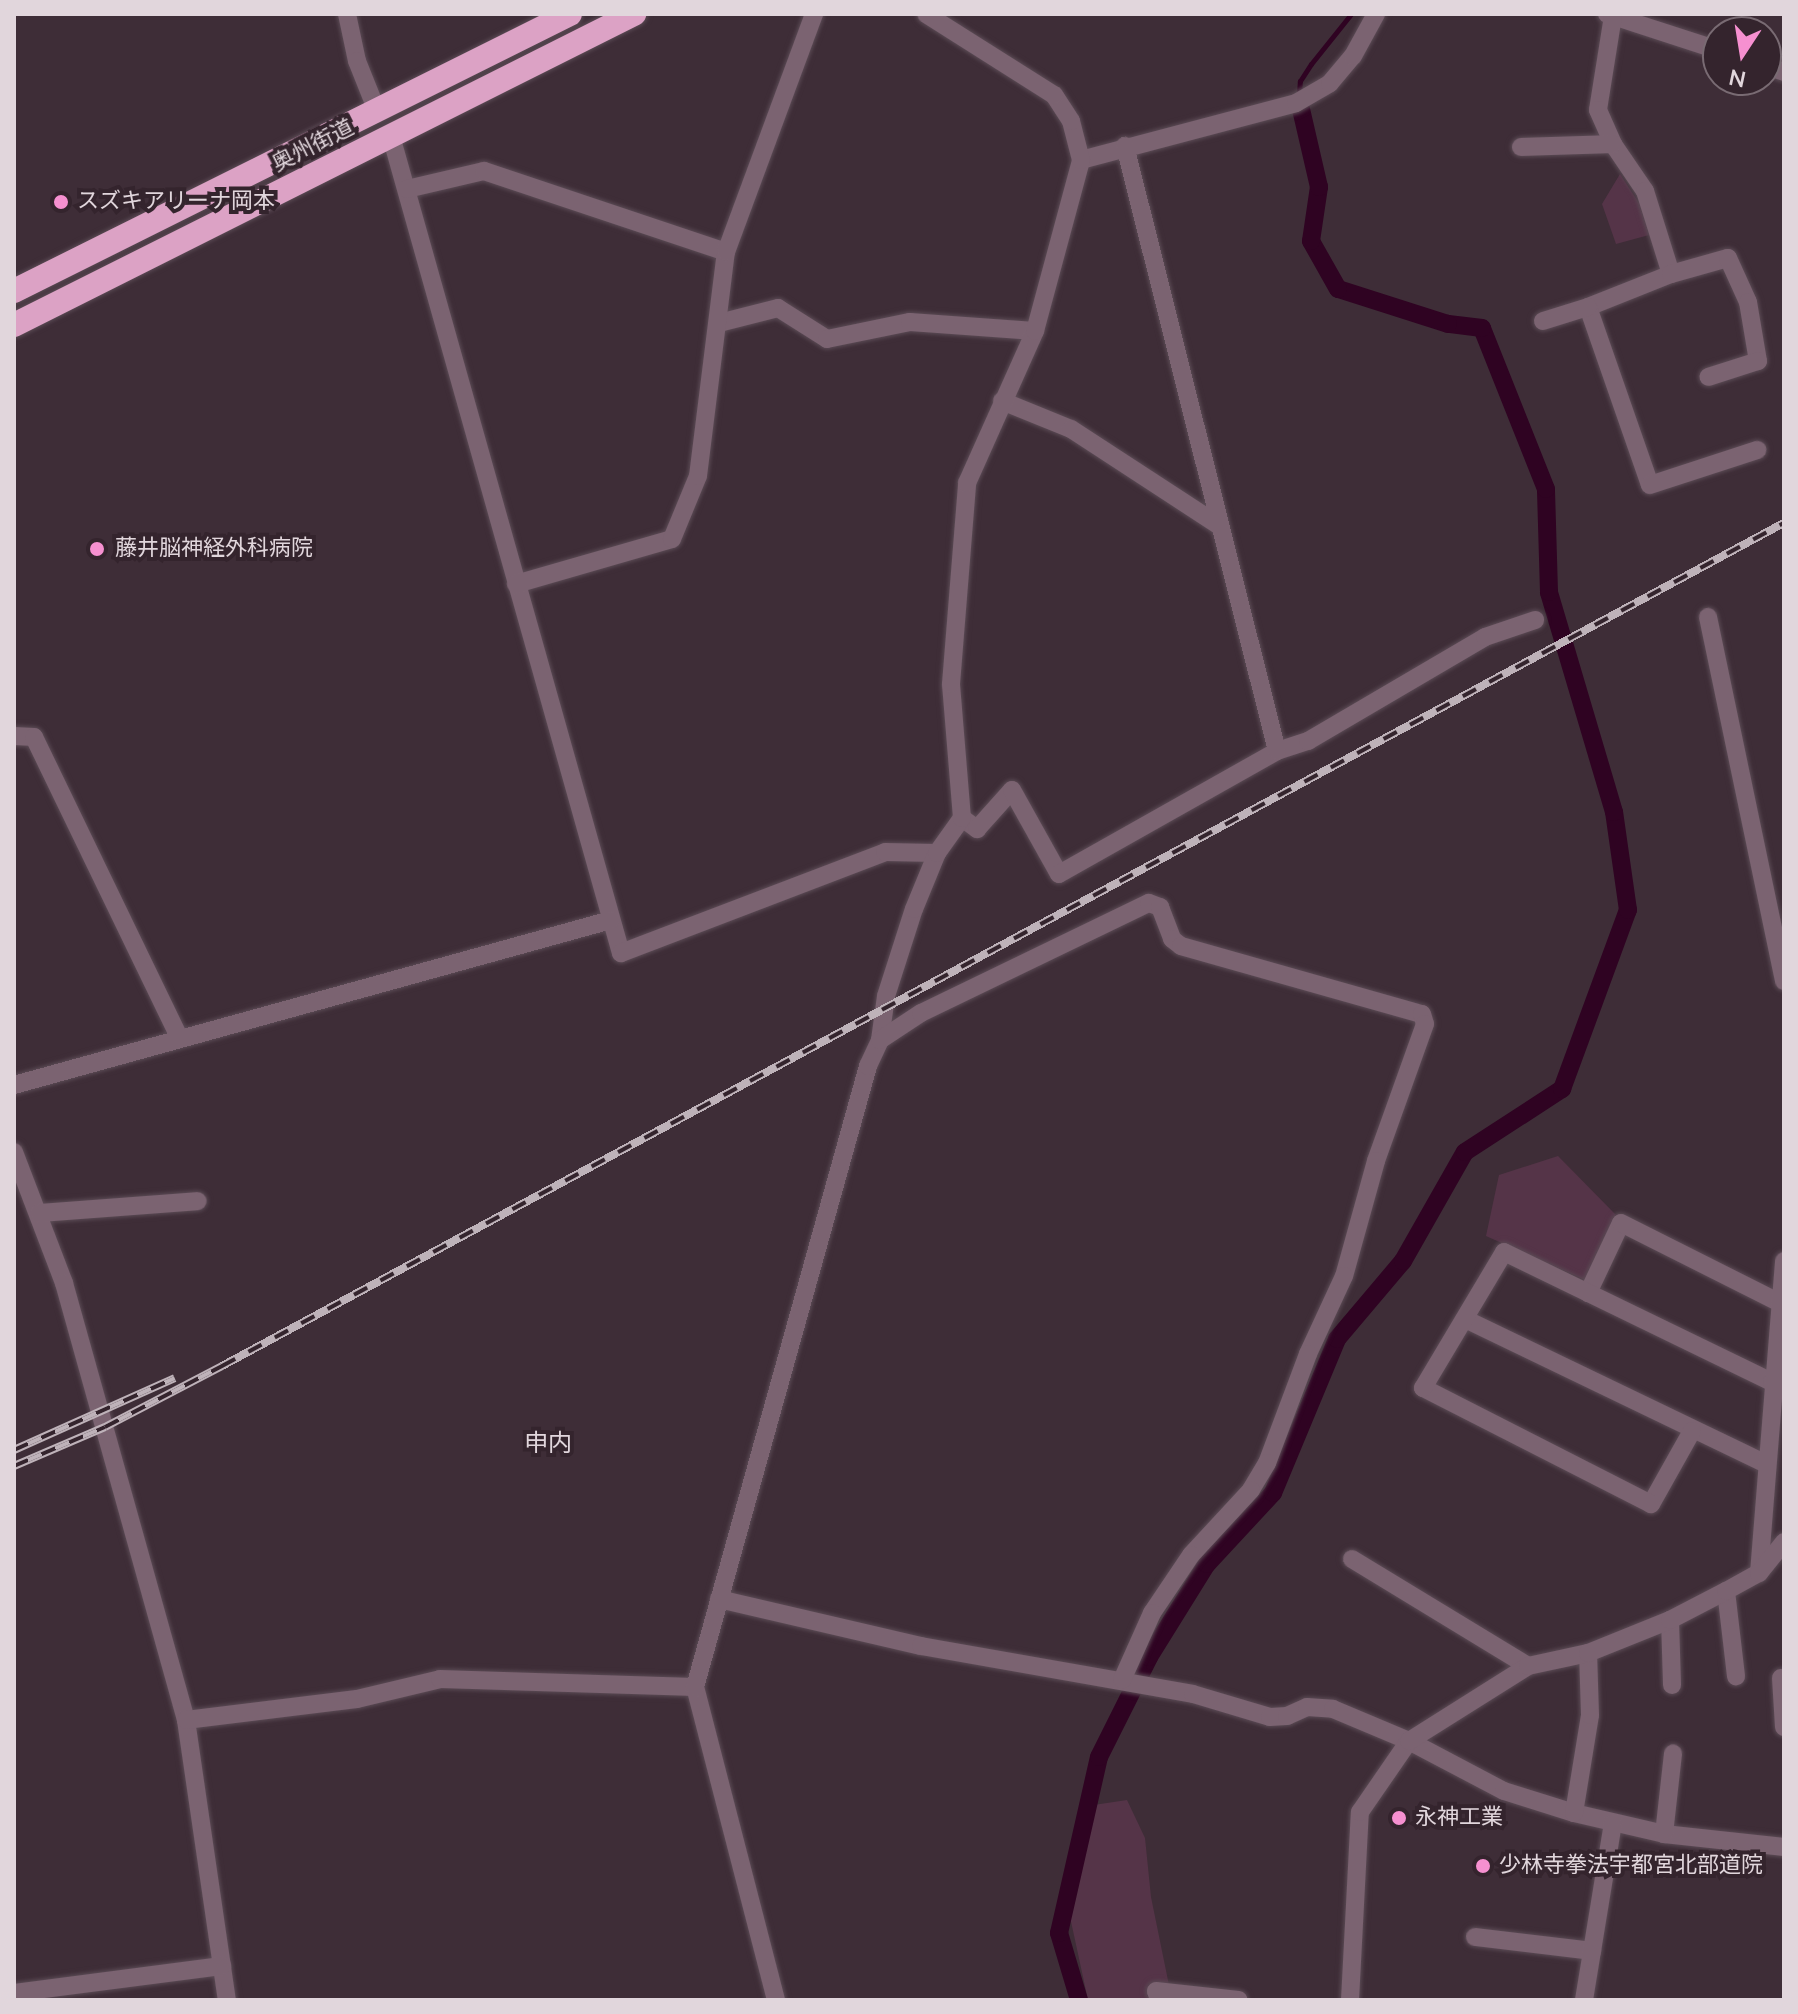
<!DOCTYPE html>
<meta charset="utf-8">
<style>
body{margin:0}
#map{position:relative;width:1798px;height:2014px;overflow:hidden;background:#3e2d37;font-family:"Nunito Sans","Noto Sans JP",sans-serif}
div>[style]{position:absolute}
.green>*{inset:0;background:#553448}
.stream>*{height:5px;margin:-2.5px;padding:0 2.5px;transform-origin:2.5px;border-radius:2.5px;background:#2f0322}
.canal>*{height:18px;margin:-9px;padding:0 9px;transform-origin:9px;border-radius:9px;background:#2f0322}
.roads{filter:drop-shadow(0 0 2px #5b4b55) drop-shadow(0 0 2px #5b4b55)}
.minor>*{height:18px;margin:-9px;padding:0 9px;transform-origin:9px;border-radius:9px;background:#7b6371}
.highway>*{height:24px;margin:-12px;padding:0 12px;transform-origin:12px;border-radius:12px;background:#dca2c5}
.rail>*{height:8px;margin-top:-4px;transform-origin:0;background:repeating-linear-gradient(90deg,#34242d 0 15px,#beb2b9 0 30px);box-sizing:border-box;border-block:2px solid #beb2b9}
.dots>*{width:22px;height:22px;translate:-50% -50%;box-sizing:border-box;border:4px solid #34242d;border-radius:50%}
span{translate:-50% -50%;white-space:nowrap;text-align:center;line-height:1.15;-webkit-text-stroke:8px #34242d;paint-order:stroke}
.street-label{font-size:22px;color:#e1d6dc}
.poi-label{font-size:22px;color:#e1d6dc}
.left{translate:0 -50%;text-align:left}
.neighbourhood-label{font-size:24px;color:#e1d6dc}
.frame{position:absolute;inset:0;border:16px solid #e1d6dc;pointer-events:none}
.north{position:absolute;left:1702px;top:16px;width:80px;height:80px;box-sizing:border-box;background:#34242d;border:2px solid #796b73;border-radius:50%;rotate:192deg;font-size:22px;font-weight:700;line-height:32px;text-align:center;color:#e1d6dc}
.north::after{content:'';display:block;margin:auto;width:28px;height:36px;background:#f690d0;clip-path:polygon(50% 0,100% 100%,50% 72%,0 100%)}
</style>
<div id="map">
<div class="green">
<i style="clip-path:polygon(1620px 174px,1639px 203px,1649px 235px,1616px 244px,1602px 204px)"></i>
<i style="clip-path:polygon(1558px 1156px,1616px 1215px,1585px 1280px,1486px 1236px,1499px 1175px)"></i>
<i style="clip-path:polygon(1127px 1800px,1145px 1838px,1151px 1897px,1172px 2000px,1088px 2000px,1067px 1903px,1087px 1806px)"></i>
</div>
<div class="stream">
<i style="left:1299px;top:94px;width:13px;rotate:-86deg"></i>
<i style="left:1300px;top:81px;width:20px;rotate:-57deg"></i>
<i style="left:1311px;top:64px;width:64px;rotate:-51.3deg"></i>
</div>
<div class="canal">
<i style="left:1079px;top:2000px;width:70px;rotate:-106.6deg"></i>
<i style="left:1059px;top:1933px;width:180px;rotate:-77.2deg"></i>
<i style="left:1099px;top:1757px;width:112px;rotate:-63.4deg"></i>
<i style="left:1149px;top:1657px;width:110px;rotate:-58.1deg"></i>
<i style="left:1207px;top:1564px;width:97px;rotate:-47.1deg"></i>
<i style="left:1273px;top:1493px;width:167px;rotate:-67.4deg"></i>
<i style="left:1337px;top:1339px;width:102px;rotate:-49.8deg"></i>
<i style="left:1403px;top:1261px;width:125px;rotate:-60.4deg"></i>
<i style="left:1465px;top:1152px;width:116px;rotate:-33deg"></i>
<i style="left:1562px;top:1089px;width:191px;rotate:-69.8deg"></i>
<i style="left:1628px;top:910px;width:99px;rotate:-98.1deg"></i>
<i style="left:1614px;top:812px;width:229px;rotate:-106.5deg"></i>
<i style="left:1549px;top:592px;width:103px;rotate:-91.7deg"></i>
<i style="left:1546px;top:489px;width:173px;rotate:-111.7deg"></i>
<i style="left:1482px;top:328px;width:34px;rotate:-173deg"></i>
<i style="left:1448px;top:324px;width:115px;rotate:-162.3deg"></i>
<i style="left:1338px;top:289px;width:55px;rotate:-119.4deg"></i>
<i style="left:1311px;top:241px;width:55px;rotate:-81.6deg"></i>
<i style="left:1319px;top:187px;width:84px;rotate:-103deg"></i>
</div>
<div class="roads">
<div class="minor">
<i style="left:347px;top:14px;width:48px;rotate:78deg"></i>
<i style="left:357px;top:61px;width:54px;rotate:68.2deg"></i>
<i style="left:1607px;top:14px;width:117px;rotate:18deg"></i>
<i style="left:1613px;top:16px;width:95px;rotate:99.1deg"></i>
<i style="left:1598px;top:110px;width:37px;rotate:66deg"></i>
<i style="left:1613px;top:144px;width:57px;rotate:55.8deg"></i>
<i style="left:1645px;top:191px;width:87px;rotate:72.6deg"></i>
<i style="left:1671px;top:274px;width:89px;rotate:158.3deg"></i>
<i style="left:1588px;top:307px;width:188px;rotate:70.8deg"></i>
<i style="left:1650px;top:485px;width:113px;rotate:-18.1deg"></i>
<i style="left:1766px;top:66px;width:19px;rotate:18deg"></i>
<i style="left:391px;top:136px;width:849px;rotate:74.28deg"></i>
<i style="left:621px;top:953px;width:283px;rotate:-20.9deg"></i>
<i style="left:885px;top:852px;width:52px;rotate:1.1deg"></i>
<i style="left:1521px;top:147px;width:92px;rotate:-1.9deg"></i>
<i style="left:1081px;top:160px;width:222px;rotate:-14.8deg"></i>
<i style="left:1296px;top:103px;width:39px;rotate:-30deg"></i>
<i style="left:1330px;top:83px;width:35px;rotate:-50deg"></i>
<i style="left:1353px;top:56px;width:48px;rotate:-61.3deg"></i>
<i style="left:407px;top:189px;width:79px;rotate:-13.2deg"></i>
<i style="left:484px;top:171px;width:255px;rotate:18.5deg"></i>
<i style="left:1671px;top:274px;width:59px;rotate:-15.7deg"></i>
<i style="left:1728px;top:258px;width:48px;rotate:65.6deg"></i>
<i style="left:1748px;top:302px;width:60px;rotate:80.4deg"></i>
<i style="left:1758px;top:361px;width:52px;rotate:162.3deg"></i>
<i style="left:1543px;top:321px;width:47px;rotate:-17.3deg"></i>
<i style="left:719px;top:323px;width:61px;rotate:-14.3deg"></i>
<i style="left:778px;top:308px;width:58px;rotate:32.3deg"></i>
<i style="left:827px;top:339px;width:85px;rotate:-11.6deg"></i>
<i style="left:910px;top:322px;width:125px;rotate:4.1deg"></i>
<i style="left:1002px;top:401px;width:74px;rotate:22.1deg"></i>
<i style="left:1071px;top:429px;width:178px;rotate:33.1deg"></i>
<i style="left:516px;top:584px;width:162px;rotate:-16.1deg"></i>
<i style="left:672px;top:539px;width:68px;rotate:-67.6deg"></i>
<i style="left:698px;top:476px;width:226px;rotate:-82.9deg"></i>
<i style="left:726px;top:252px;width:254px;rotate:-69.7deg"></i>
<i style="left:1708px;top:617px;width:372px;rotate:78.2deg"></i>
<i style="left:14px;top:736px;width:20px;rotate:3deg"></i>
<i style="left:34px;top:737px;width:335px;rotate:64.2deg"></i>
<i style="left:1277px;top:751px;width:33px;rotate:-18deg"></i>
<i style="left:1308px;top:741px;width:205px;rotate:-30.4deg"></i>
<i style="left:1485px;top:637px;width:53px;rotate:-18.8deg"></i>
<i style="left:962px;top:818px;width:19px;rotate:36deg"></i>
<i style="left:977px;top:829px;width:52px;rotate:-48.1deg"></i>
<i style="left:1012px;top:790px;width:96px;rotate:60.8deg"></i>
<i style="left:1059px;top:874px;width:250px;rotate:-29.4deg"></i>
<i style="left:1277px;top:751px;width:624px;rotate:-104.1deg"></i>
<i style="left:880px;top:1040px;width:44px;rotate:-82.2deg"></i>
<i style="left:886px;top:996px;width:91px;rotate:-72.2deg"></i>
<i style="left:914px;top:909px;width:61px;rotate:-67.7deg"></i>
<i style="left:937px;top:853px;width:43px;rotate:-54.5deg"></i>
<i style="left:962px;top:818px;width:134px;rotate:-94.7deg"></i>
<i style="left:951px;top:684px;width:202px;rotate:-85.4deg"></i>
<i style="left:967px;top:483px;width:167px;rotate:-65.9deg"></i>
<i style="left:1035px;top:331px;width:177px;rotate:-74.9deg"></i>
<i style="left:1081px;top:160px;width:40px;rotate:-104.4deg"></i>
<i style="left:1071px;top:121px;width:31px;rotate:-123deg"></i>
<i style="left:1054px;top:95px;width:151px;rotate:-147.7deg"></i>
<i style="left:14px;top:1085px;width:619px;rotate:-15.45deg"></i>
<i style="left:14px;top:1152px;width:140px;rotate:69.1deg"></i>
<i style="left:64px;top:1283px;width:454px;rotate:74.4deg"></i>
<i style="left:186px;top:1720px;width:283px;rotate:81.7deg"></i>
<i style="left:39px;top:1213px;width:159px;rotate:-4.3deg"></i>
<i style="left:1588px;top:1293px;width:77px;rotate:-64.8deg"></i>
<i style="left:1621px;top:1223px;width:182px;rotate:26.7deg"></i>
<i style="left:1465px;top:1319px;width:334px;rotate:25.7deg"></i>
<i style="left:1692px;top:1431px;width:84px;rotate:119.3deg"></i>
<i style="left:1651px;top:1504px;width:256px;rotate:-153deg"></i>
<i style="left:1423px;top:1388px;width:158px;rotate:-59.2deg"></i>
<i style="left:1504px;top:1252px;width:298px;rotate:25.9deg"></i>
<i style="left:1772px;top:1382px;width:12px;rotate:5deg"></i>
<i style="left:1352px;top:1559px;width:206px;rotate:31.3deg"></i>
<i style="left:1759px;top:1573px;width:313px;rotate:-85.4deg"></i>
<i style="left:1726px;top:1591px;width:86px;rotate:83.3deg"></i>
<i style="left:719px;top:1599px;width:207px;rotate:13.1deg"></i>
<i style="left:921px;top:1646px;width:276px;rotate:10deg"></i>
<i style="left:1193px;top:1694px;width:80px;rotate:16.6deg"></i>
<i style="left:1270px;top:1717px;width:17px;rotate:-3deg"></i>
<i style="left:1287px;top:1716px;width:22px;rotate:-24deg"></i>
<i style="left:1307px;top:1707px;width:26px;rotate:4deg"></i>
<i style="left:1333px;top:1709px;width:82px;rotate:22.8deg"></i>
<i style="left:1409px;top:1741px;width:107px;rotate:27.8deg"></i>
<i style="left:1504px;top:1791px;width:73px;rotate:17.4deg"></i>
<i style="left:1574px;top:1813px;width:92px;rotate:13.1deg"></i>
<i style="left:1664px;top:1834px;width:121px;rotate:6.2deg"></i>
<i style="left:1670px;top:1620px;width:65px;rotate:88.2deg"></i>
<i style="left:1781px;top:1678px;width:49px;rotate:86.5deg"></i>
<i style="left:186px;top:1720px;width:172px;rotate:-7deg"></i>
<i style="left:357px;top:1699px;width:85px;rotate:-13.5deg"></i>
<i style="left:440px;top:1679px;width:255px;rotate:1.8deg"></i>
<i style="left:1574px;top:1813px;width:99px;rotate:-80.7deg"></i>
<i style="left:1590px;top:1715px;width:62px;rotate:-91.8deg"></i>
<i style="left:1664px;top:1834px;width:81px;rotate:-83.6deg"></i>
<i style="left:1475px;top:1937px;width:118px;rotate:6.8deg"></i>
<i style="left:14px;top:1993px;width:210px;rotate:-7.4deg"></i>
<i style="left:776px;top:2000px;width:323px;rotate:-104.5deg"></i>
<i style="left:695px;top:1687px;width:645px;rotate:-74.43deg"></i>
<i style="left:868px;top:1066px;width:29px;rotate:-65deg"></i>
<i style="left:880px;top:1040px;width:49px;rotate:-33.4deg"></i>
<i style="left:921px;top:1013px;width:253px;rotate:-25.8deg"></i>
<i style="left:1149px;top:903px;width:12px;rotate:20deg"></i>
<i style="left:1160px;top:907px;width:34px;rotate:69deg"></i>
<i style="left:1172px;top:939px;width:11px;rotate:38deg"></i>
<i style="left:1181px;top:946px;width:250px;rotate:15.8deg"></i>
<i style="left:1422px;top:1014px;width:10px;rotate:73deg"></i>
<i style="left:1425px;top:1024px;width:145px;rotate:109.7deg"></i>
<i style="left:1376px;top:1161px;width:119px;rotate:105.5deg"></i>
<i style="left:1344px;top:1276px;width:86px;rotate:114.8deg"></i>
<i style="left:1308px;top:1354px;width:116px;rotate:110.6deg"></i>
<i style="left:1267px;top:1463px;width:31px;rotate:121deg"></i>
<i style="left:1251px;top:1490px;width:88px;rotate:132.7deg"></i>
<i style="left:1191px;top:1555px;width:70px;rotate:123.9deg"></i>
<i style="left:1152px;top:1613px;width:73px;rotate:114.1deg"></i>
<i style="left:1159px;top:2000px;width:9px;rotate:-108deg"></i>
<i style="left:1156px;top:1991px;width:83px;rotate:6.2deg"></i>
<i style="left:1350px;top:2000px;width:188px;rotate:-87deg"></i>
<i style="left:1360px;top:1812px;width:86px;rotate:-55.4deg"></i>
<i style="left:1409px;top:1741px;width:141px;rotate:-32.2deg"></i>
<i style="left:1528px;top:1666px;width:61px;rotate:-12.2deg"></i>
<i style="left:1588px;top:1653px;width:88px;rotate:-21.9deg"></i>
<i style="left:1670px;top:1620px;width:63px;rotate:-27.4deg"></i>
<i style="left:1726px;top:1591px;width:38px;rotate:-29deg"></i>
<i style="left:1759px;top:1573px;width:40px;rotate:-51deg"></i>
<i style="left:1584px;top:2000px;width:179px;rotate:-80.7deg"></i>
</div>
<div class="highway">
<i style="left:14px;top:291px;width:621px;rotate:-26.48deg"></i>
<i style="left:14px;top:325px;width:694px;rotate:-26.64deg"></i>
</div>
</div>
<div class="rail">
<i style="left:14px;top:1450px;width:176px;rotate:-24.1deg"></i>
<i style="left:14px;top:1466px;width:99px;rotate:-23.2deg"></i>
<i style="left:105px;top:1427px;width:132px;rotate:-27.5deg"></i>
<i style="left:222px;top:1366px;width:1775px;rotate:-28.36deg"></i>
</div>
<div class="dots">
<i style="left:61px;top:202px;background:#f690d0"></i>
<i style="left:97px;top:549px;background:#f690d0"></i>
<i style="left:1399px;top:1818px;background:#f690d0"></i>
<i style="left:1483px;top:1866px;background:#f690d0"></i>
</div>
<div class="street-label">
<span style="left:313px;top:146px;rotate:-27deg">奥州街道</span>
</div>
<div class="poi-label">
<span class="left" style="left:77px;top:202px">スズキアリーナ岡本</span>
<span class="left" style="left:115px;top:549px">藤井脳神経外科病院</span>
<span class="left" style="left:1415px;top:1818px">永神工業</span>
<span class="left" style="left:1499px;top:1866px">少林寺拳法宇都宮北部道院</span>
</div>
<div class="neighbourhood-label">
<span style="left:548px;top:1444px">申内</span>
</div>
<div class="frame"></div>
<div class="north">N</div>
</div>
